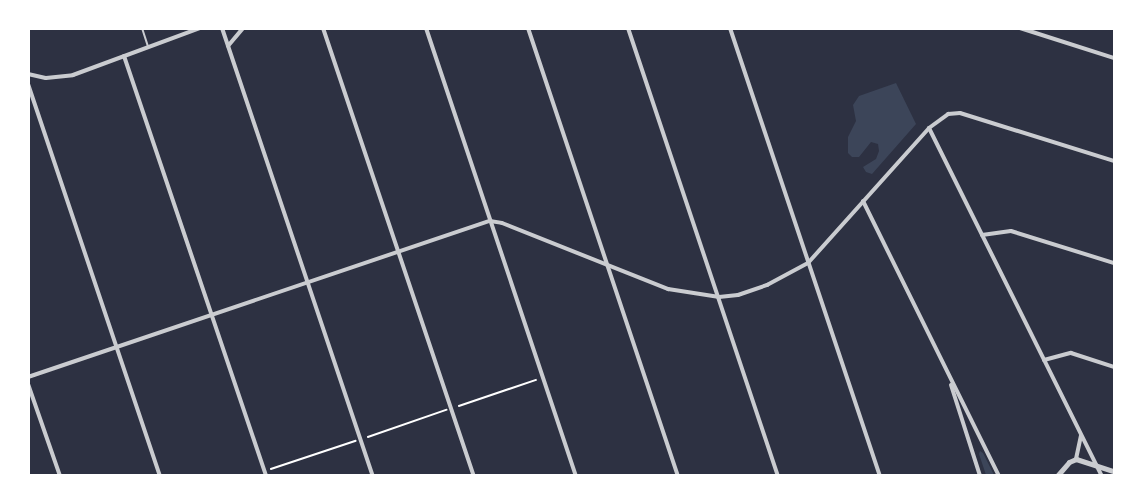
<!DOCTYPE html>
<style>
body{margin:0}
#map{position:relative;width:1143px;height:504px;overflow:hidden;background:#2d3142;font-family:"Work Sans",sans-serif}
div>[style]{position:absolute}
.green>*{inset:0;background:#3c4559}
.path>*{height:1.5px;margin:-0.75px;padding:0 0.75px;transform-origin:0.75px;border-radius:0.75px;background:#fff}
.service>*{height:2px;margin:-1px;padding:0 1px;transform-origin:1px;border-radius:1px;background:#caccd0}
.minor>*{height:4px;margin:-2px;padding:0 2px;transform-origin:2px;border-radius:2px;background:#caccd0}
.tertiary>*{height:5px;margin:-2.5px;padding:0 2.5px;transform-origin:2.5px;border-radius:2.5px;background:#caccd0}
span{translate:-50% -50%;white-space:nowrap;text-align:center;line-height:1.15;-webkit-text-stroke:4.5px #fff;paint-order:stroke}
.frame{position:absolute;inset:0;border:30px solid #fff;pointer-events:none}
</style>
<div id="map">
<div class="green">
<i style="clip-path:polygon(896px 83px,916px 124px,872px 174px,866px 172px,863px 167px,876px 159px,879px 151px,878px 144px,871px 142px,859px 157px,852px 157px,848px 153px,848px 137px,856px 121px,853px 105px,859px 96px)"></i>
<i style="clip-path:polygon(980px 451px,983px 453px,994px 475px,986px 475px,979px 454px)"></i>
</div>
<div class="path">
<i style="left:459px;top:406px;width:81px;rotate:-18.7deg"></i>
<i style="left:368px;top:437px;width:83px;rotate:-19.1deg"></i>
<i style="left:271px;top:469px;width:89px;rotate:-18.4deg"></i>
</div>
<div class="service">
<i style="left:142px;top:28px;width:19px;rotate:72deg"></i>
</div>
<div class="minor">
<i style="left:222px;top:28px;width:473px;rotate:71.4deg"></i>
<i style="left:323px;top:28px;width:473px;rotate:71.4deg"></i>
<i style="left:426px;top:28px;width:472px;rotate:71.5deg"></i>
<i style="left:528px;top:28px;width:472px;rotate:71.5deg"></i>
<i style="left:628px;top:28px;width:472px;rotate:71.5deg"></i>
<i style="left:730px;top:28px;width:472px;rotate:71.5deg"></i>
<i style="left:1020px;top:28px;width:99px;rotate:17.7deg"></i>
<i style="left:228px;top:46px;width:23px;rotate:-50deg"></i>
<i style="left:124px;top:56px;width:443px;rotate:71.3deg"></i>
<i style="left:28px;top:74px;width:18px;rotate:13deg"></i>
<i style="left:46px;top:78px;width:27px;rotate:-6deg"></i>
<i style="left:73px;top:75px;width:135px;rotate:-20.3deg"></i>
<i style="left:28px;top:84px;width:414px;rotate:71.4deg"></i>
<i style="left:929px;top:128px;width:389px;rotate:63.6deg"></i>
<i style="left:863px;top:201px;width:307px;rotate:63.7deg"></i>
<i style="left:982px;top:235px;width:29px;rotate:-8deg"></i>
<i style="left:1011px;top:231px;width:108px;rotate:17.3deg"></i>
<i style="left:1044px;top:360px;width:28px;rotate:-15deg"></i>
<i style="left:1071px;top:353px;width:45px;rotate:18deg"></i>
<i style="left:28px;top:377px;width:488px;rotate:-18.7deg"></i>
<i style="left:490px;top:221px;width:12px;rotate:9deg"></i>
<i style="left:502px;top:223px;width:179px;rotate:21.7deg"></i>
<i style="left:668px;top:289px;width:52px;rotate:8.9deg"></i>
<i style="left:719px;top:297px;width:19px;rotate:-6deg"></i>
<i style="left:738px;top:295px;width:31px;rotate:-19deg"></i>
<i style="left:767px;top:285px;width:47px;rotate:-28.2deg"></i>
<i style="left:808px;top:263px;width:181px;rotate:-48.1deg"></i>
<i style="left:929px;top:128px;width:24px;rotate:-36deg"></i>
<i style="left:948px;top:114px;width:12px;rotate:-5deg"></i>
<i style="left:960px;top:113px;width:161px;rotate:17.3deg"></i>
<i style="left:28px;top:384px;width:97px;rotate:70.8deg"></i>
<i style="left:951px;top:385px;width:96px;rotate:72.3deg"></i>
<i style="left:1076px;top:459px;width:24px;rotate:-78deg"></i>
</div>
<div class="tertiary">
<i style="left:1057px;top:476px;width:18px;rotate:-49deg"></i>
<i style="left:1069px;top:462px;width:8px;rotate:-23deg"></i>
<i style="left:1076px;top:459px;width:40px;rotate:18deg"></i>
</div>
<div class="frame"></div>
</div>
